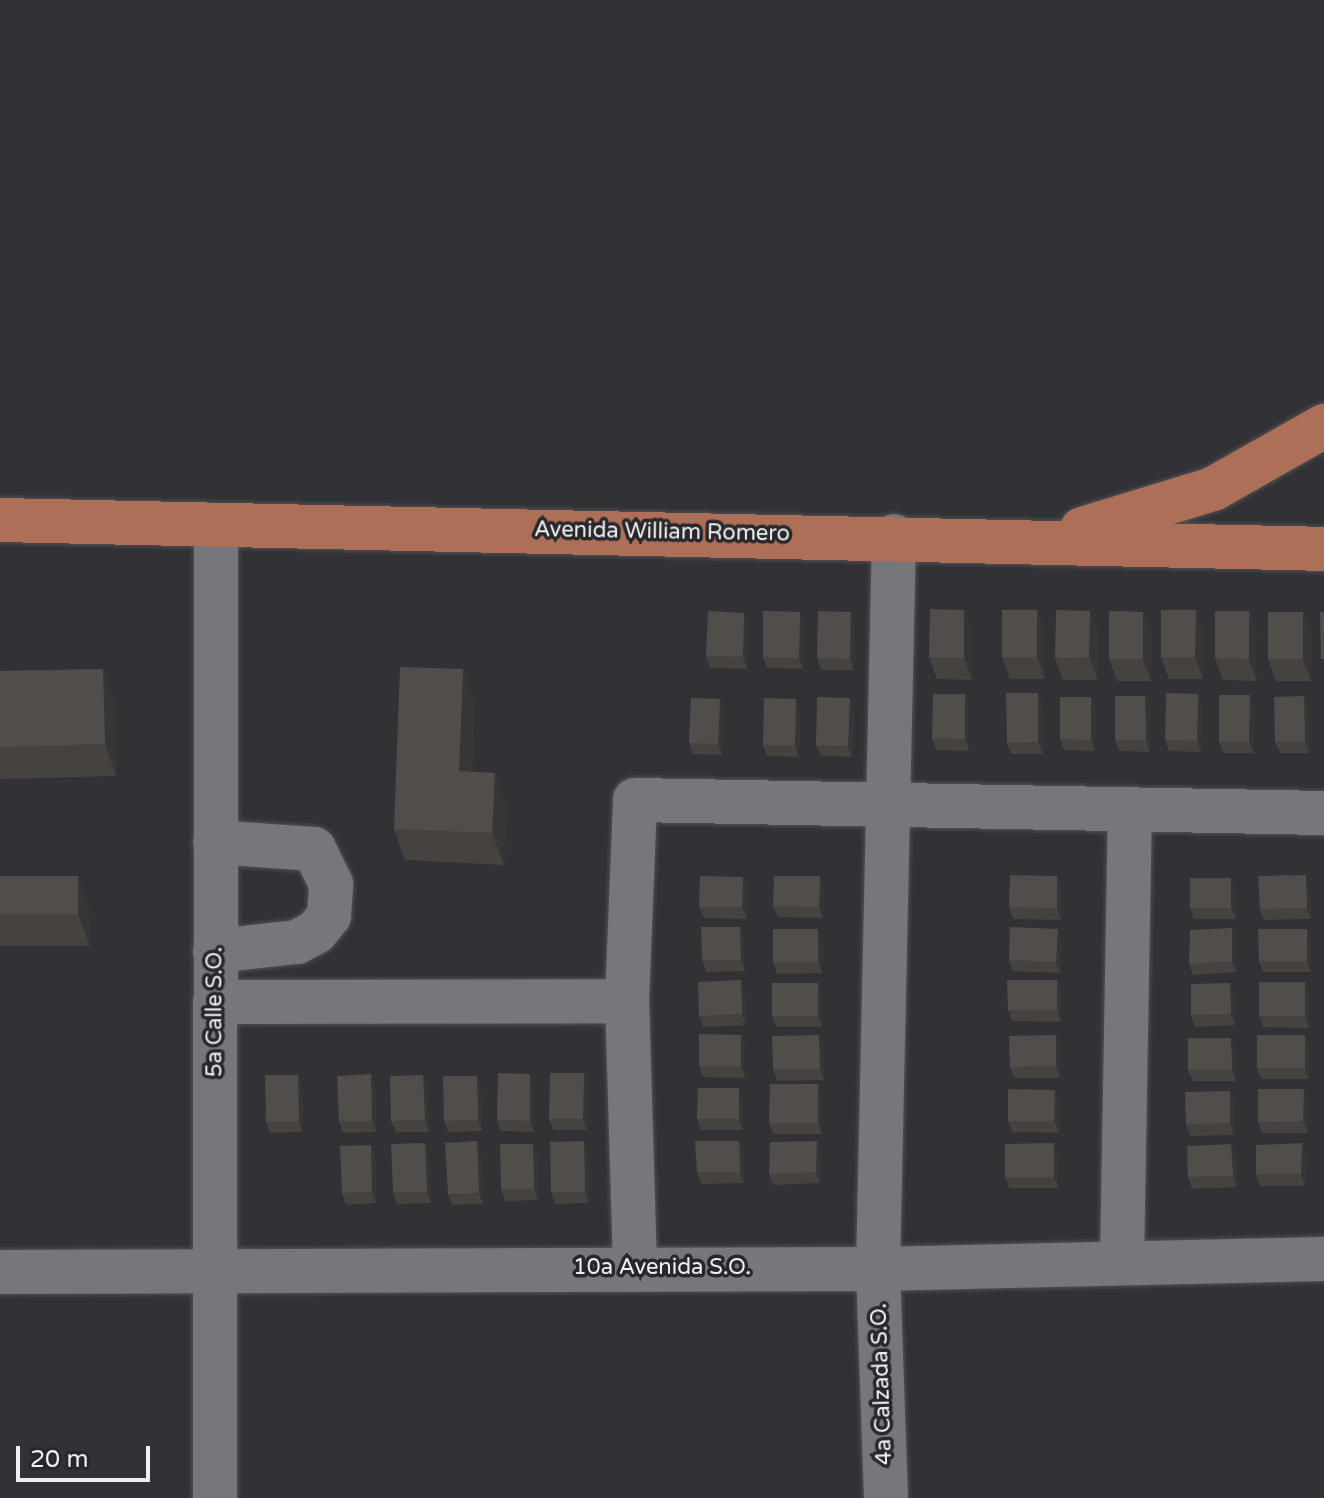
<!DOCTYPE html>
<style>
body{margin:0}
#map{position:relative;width:1324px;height:1498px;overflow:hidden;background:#323135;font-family:"Varela Round",sans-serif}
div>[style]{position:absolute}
.roads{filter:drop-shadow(0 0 2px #515054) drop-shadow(0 0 2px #515054)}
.minor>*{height:44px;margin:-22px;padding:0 22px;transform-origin:22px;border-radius:22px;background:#77767a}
.major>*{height:44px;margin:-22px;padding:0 22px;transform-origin:22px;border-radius:22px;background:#ad6f57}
.wall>*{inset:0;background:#454240}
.shaded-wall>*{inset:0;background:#383634}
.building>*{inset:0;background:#504d4a}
span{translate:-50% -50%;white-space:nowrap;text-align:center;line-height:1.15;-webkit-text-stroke:7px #28272b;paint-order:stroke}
.street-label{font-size:22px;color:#efeef1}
.scale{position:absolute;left:16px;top:1446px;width:134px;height:36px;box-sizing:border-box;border:4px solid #efeef1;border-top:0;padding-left:10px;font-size:24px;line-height:28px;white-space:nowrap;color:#efeef1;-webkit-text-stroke:6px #28272b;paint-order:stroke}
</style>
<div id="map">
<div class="roads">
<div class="minor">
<i style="left:215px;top:951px;width:82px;rotate:-6.3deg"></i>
<i style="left:297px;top:942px;width:21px;rotate:-28deg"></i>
<i style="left:316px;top:932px;width:21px;rotate:-51deg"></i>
<i style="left:329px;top:916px;width:32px;rotate:-86deg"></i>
<i style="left:331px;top:884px;width:39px;rotate:-116deg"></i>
<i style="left:314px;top:849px;width:99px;rotate:-176deg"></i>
<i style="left:215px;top:1002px;width:412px;rotate:-0.1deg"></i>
<i style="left:1122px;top:1263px;width:454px;rotate:-89deg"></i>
<i style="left:635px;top:1267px;width:266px;rotate:-91.7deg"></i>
<i style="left:627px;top:1001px;width:201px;rotate:-87.7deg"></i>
<i style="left:635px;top:800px;width:689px;rotate:1.08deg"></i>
<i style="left:0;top:1272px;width:878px;rotate:-0.2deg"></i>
<i style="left:878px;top:1269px;width:446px;rotate:-1.3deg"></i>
<i style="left:215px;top:1498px;width:972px;rotate:-89.94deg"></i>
<i style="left:886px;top:1498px;width:229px;rotate:-92deg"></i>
<i style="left:878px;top:1269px;width:733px;rotate:-88.75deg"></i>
</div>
<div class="major">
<i style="left:0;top:520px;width:1324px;rotate:1.25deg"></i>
<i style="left:1082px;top:529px;width:137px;rotate:-17deg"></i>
<i style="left:1213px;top:489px;width:128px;rotate:-29.6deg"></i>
</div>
</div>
<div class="wall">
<i style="clip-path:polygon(1037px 610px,1045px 632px,1045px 679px,1010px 679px,1002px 657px)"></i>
<i style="clip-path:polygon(1090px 611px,1098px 633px,1098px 680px,1063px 680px,1055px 658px)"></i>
<i style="clip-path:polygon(1249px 611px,1257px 634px,1257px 681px,1223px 680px,1215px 658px)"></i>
<i style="clip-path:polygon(800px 612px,804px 623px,803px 669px,767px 668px,763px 657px)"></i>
<i style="clip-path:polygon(1143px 612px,1151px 634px,1151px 681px,1117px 681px,1109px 659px)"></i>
<i style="clip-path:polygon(1303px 612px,1311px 634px,1311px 681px,1276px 681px,1268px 659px)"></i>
<i style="clip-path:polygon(744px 613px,748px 624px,747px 669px,710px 668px,706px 656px)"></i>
<i style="clip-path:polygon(855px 624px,854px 670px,821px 670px,817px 658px)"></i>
<i style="clip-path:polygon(972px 632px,972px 680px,937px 679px,929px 657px)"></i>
<i style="clip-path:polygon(1204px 632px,1203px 679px,1169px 679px,1161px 657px)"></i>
<i style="clip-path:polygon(103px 669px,114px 701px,116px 776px,0 779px,0 671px)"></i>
<i style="clip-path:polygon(463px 669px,474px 701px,472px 772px,507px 805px,504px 865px,405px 860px,394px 829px)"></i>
<i style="clip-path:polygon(1038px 693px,1042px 704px,1043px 754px,1011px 754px,1007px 743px)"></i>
<i style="clip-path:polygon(965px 694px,969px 705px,969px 751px,936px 750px,932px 738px)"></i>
<i style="clip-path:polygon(1145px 696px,1150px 707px,1150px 752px,1119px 751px,1115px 740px)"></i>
<i style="clip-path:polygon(1304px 696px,1308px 708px,1309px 753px,1280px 753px,1275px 742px)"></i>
<i style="clip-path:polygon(720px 699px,724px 711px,722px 755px,693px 754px,689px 743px)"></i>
<i style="clip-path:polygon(1202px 705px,1201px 752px,1169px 751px,1165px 740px)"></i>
<i style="clip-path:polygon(1254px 707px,1254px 753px,1223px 753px,1219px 742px)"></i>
<i style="clip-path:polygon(1096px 708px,1095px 751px,1064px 750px,1060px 739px)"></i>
<i style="clip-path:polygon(854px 709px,852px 757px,821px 756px,816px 745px)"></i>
<i style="clip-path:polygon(800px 711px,799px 757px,767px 756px,763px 745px)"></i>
<i style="clip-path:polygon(0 876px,89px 908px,90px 946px,0 946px)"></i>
<i style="clip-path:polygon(820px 876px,824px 887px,823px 918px,778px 917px,773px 906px)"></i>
<i style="clip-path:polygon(1057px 876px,1061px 887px,1061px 920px,1013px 919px,1009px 907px)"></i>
<i style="clip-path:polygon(743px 877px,748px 888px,747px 919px,704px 918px,699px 907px)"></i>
<i style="clip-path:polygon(1310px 886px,1311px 919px,1264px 920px,1260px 909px)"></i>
<i style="clip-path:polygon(1235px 889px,1236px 919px,1194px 919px,1190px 908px)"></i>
<i style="clip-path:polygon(740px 927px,745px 938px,745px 971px,706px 972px,702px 960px)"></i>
<i style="clip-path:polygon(1232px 928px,1236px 939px,1236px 972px,1193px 975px,1189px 964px)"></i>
<i style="clip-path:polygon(818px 929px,823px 940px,822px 973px,777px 974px,773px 962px)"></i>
<i style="clip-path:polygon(1311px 940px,1311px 972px,1263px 972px,1259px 961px)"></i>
<i style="clip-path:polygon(1062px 941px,1060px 973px,1013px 971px,1009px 960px)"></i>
<i style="clip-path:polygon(741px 980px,745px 992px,746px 1025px,703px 1027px,699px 1016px)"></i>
<i style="clip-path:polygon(1057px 980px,1061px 992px,1061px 1022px,1012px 1021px,1008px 1010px)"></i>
<i style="clip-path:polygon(1230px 983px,1234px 994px,1235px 1025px,1195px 1027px,1191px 1015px)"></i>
<i style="clip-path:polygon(1309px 993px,1309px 1028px,1263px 1027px,1259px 1016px)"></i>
<i style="clip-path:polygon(822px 994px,822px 1027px,776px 1027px,772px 1016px)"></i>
<i style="clip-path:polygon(741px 1035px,745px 1046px,745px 1078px,703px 1077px,699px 1066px)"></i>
<i style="clip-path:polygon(1056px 1035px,1060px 1047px,1060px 1078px,1014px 1078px,1010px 1067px)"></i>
<i style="clip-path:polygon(823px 1046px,824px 1080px,777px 1081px,773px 1069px)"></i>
<i style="clip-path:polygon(1309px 1047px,1309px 1079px,1261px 1079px,1257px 1068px)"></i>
<i style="clip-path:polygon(1235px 1049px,1236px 1081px,1193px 1081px,1188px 1070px)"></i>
<i style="clip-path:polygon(584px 1073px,588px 1084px,587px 1130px,553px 1130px,549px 1119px)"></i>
<i style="clip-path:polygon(298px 1075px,302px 1086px,303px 1132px,270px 1133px,266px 1122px)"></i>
<i style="clip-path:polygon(423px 1075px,427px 1086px,429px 1132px,396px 1132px,391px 1121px)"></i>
<i style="clip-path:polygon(818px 1084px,822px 1096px,822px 1134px,773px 1134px,769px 1123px)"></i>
<i style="clip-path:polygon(375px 1085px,376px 1132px,343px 1133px,339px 1121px)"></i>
<i style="clip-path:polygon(534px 1085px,534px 1132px,501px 1131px,497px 1120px)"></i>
<i style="clip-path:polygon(481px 1087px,482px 1131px,448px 1132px,444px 1121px)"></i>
<i style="clip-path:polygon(1230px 1091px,1234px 1102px,1234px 1135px,1190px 1136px,1186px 1124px)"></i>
<i style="clip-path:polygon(743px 1100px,743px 1130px,701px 1130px,697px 1119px)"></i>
<i style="clip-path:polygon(1308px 1100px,1308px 1133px,1262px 1133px,1258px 1122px)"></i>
<i style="clip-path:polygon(1060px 1101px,1059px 1133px,1012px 1132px,1008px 1121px)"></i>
<i style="clip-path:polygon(477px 1141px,481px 1153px,483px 1204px,452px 1205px,448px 1194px)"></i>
<i style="clip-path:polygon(739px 1141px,743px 1152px,744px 1183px,701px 1184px,697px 1172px)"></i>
<i style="clip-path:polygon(425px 1143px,429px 1154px,431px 1203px,397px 1204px,393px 1192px)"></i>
<i style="clip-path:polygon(1231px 1144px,1236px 1156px,1237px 1187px,1192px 1189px,1188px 1177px)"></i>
<i style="clip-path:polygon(371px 1145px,375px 1156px,376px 1203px,346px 1205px,342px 1193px)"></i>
<i style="clip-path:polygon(588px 1153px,589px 1203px,555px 1204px,551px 1192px)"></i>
<i style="clip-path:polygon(821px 1153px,820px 1183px,773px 1185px,769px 1174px)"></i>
<i style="clip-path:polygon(538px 1155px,538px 1200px,505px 1201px,501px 1189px)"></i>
<i style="clip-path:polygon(1058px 1155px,1058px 1188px,1009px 1188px,1005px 1177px)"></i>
<i style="clip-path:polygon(1307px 1155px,1305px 1186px,1260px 1186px,1256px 1174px)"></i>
</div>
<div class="shaded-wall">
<i style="clip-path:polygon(964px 610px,972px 632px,972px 680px,964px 658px)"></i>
<i style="clip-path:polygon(1037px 610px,1045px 632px,1045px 679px,1037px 657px)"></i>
<i style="clip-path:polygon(1196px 610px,1204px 632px,1203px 679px,1195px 657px)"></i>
<i style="clip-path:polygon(1090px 611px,1098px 633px,1098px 680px,1089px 657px)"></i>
<i style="clip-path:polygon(1249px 611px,1257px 634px,1257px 681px,1249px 659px)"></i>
<i style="clip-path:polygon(800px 612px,804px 623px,803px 669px,799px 658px)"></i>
<i style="clip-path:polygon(851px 612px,855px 624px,854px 670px,850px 659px)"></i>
<i style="clip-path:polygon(1143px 612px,1151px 634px,1151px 681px,1143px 659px)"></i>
<i style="clip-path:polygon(1303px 612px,1311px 634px,1311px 681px,1303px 659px)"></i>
<i style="clip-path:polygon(744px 613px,748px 624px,747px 669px,743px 657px)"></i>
<i style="clip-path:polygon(103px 669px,114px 701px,116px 776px,105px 744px)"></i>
<i style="clip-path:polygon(463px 669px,474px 701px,470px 803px,459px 771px)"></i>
<i style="clip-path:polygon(1038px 693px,1042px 704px,1043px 754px,1038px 742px)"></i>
<i style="clip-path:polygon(965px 694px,969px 705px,969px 751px,965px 739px)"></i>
<i style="clip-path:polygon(1198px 694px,1202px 705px,1201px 752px,1197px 741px)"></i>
<i style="clip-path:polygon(1250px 695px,1254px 707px,1254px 753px,1249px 742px)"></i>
<i style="clip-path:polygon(1145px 696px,1150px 707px,1150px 752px,1146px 740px)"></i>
<i style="clip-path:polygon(1304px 696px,1308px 708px,1309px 753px,1305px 742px)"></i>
<i style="clip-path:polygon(1091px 697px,1096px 708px,1095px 751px,1091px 740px)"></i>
<i style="clip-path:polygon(850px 698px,854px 709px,852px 757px,848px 746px)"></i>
<i style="clip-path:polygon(720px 699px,724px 711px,722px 755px,718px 744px)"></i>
<i style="clip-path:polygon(796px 699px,800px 711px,799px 757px,795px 745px)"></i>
<i style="clip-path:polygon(495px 773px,507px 805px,504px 865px,492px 833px)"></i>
<i style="clip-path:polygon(1306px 875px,1310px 886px,1311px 919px,1307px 908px)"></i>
<i style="clip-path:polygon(78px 876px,89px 908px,90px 946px,78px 914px)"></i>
<i style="clip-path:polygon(820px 876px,824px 887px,823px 918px,819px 907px)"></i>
<i style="clip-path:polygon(1057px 876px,1061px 887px,1061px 920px,1057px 908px)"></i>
<i style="clip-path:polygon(743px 877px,748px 888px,747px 919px,742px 907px)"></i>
<i style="clip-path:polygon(1231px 878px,1235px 889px,1236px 919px,1231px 908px)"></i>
<i style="clip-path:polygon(740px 927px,745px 938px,745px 971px,741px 960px)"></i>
<i style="clip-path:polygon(1232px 928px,1236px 939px,1236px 972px,1232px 961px)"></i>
<i style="clip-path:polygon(818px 929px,823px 940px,822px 973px,818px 962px)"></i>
<i style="clip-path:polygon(1058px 929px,1062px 941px,1060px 973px,1056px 962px)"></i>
<i style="clip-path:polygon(1307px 929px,1311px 940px,1311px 972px,1307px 961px)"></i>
<i style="clip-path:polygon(741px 980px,745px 992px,746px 1025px,742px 1014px)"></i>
<i style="clip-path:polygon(1057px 980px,1061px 992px,1061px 1022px,1057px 1010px)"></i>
<i style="clip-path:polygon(1305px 982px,1309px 993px,1309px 1028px,1305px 1016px)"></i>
<i style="clip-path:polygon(818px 983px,822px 994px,822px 1027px,818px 1016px)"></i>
<i style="clip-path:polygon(1230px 983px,1234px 994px,1235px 1025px,1231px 1014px)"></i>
<i style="clip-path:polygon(741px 1035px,745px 1046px,745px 1078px,741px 1066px)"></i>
<i style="clip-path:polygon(819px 1035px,823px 1046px,824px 1080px,820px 1069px)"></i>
<i style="clip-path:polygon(1056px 1035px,1060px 1047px,1060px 1078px,1056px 1066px)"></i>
<i style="clip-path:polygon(1305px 1035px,1309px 1047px,1309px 1079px,1305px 1068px)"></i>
<i style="clip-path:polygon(1231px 1038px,1235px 1049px,1236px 1081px,1232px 1070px)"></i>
<i style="clip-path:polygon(584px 1073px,588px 1084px,587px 1130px,583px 1119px)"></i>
<i style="clip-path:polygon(371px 1074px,375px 1085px,376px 1132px,372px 1121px)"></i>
<i style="clip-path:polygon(530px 1074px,534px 1085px,534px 1132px,530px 1121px)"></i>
<i style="clip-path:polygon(298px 1075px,302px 1086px,303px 1132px,299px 1121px)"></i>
<i style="clip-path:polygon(423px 1075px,427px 1086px,429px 1132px,425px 1120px)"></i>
<i style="clip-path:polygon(477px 1076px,481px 1087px,482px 1131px,478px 1120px)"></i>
<i style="clip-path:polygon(818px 1084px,822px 1096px,822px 1134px,818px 1123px)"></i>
<i style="clip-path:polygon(739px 1088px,743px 1100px,743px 1130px,739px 1119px)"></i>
<i style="clip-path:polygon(1304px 1089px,1308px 1100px,1308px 1133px,1303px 1121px)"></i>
<i style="clip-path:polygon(1055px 1090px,1060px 1101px,1059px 1133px,1054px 1121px)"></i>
<i style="clip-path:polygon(1230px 1091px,1234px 1102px,1234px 1135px,1230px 1123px)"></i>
<i style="clip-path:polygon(477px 1141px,481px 1153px,483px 1204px,479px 1193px)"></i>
<i style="clip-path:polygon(584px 1141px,588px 1153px,589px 1203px,585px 1192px)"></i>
<i style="clip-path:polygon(739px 1141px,743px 1152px,744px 1183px,740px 1172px)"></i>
<i style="clip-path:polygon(817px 1141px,821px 1153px,820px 1183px,816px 1172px)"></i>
<i style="clip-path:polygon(425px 1143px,429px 1154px,431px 1203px,427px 1192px)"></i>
<i style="clip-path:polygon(1054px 1143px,1058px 1155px,1058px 1188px,1054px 1177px)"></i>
<i style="clip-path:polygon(1302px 1143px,1307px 1155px,1305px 1186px,1301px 1174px)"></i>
<i style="clip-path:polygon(533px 1144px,538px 1155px,538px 1200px,534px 1189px)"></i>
<i style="clip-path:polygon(1231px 1144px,1236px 1156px,1237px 1187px,1233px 1176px)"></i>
<i style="clip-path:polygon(371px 1145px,375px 1156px,376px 1203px,372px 1192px)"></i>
</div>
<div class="building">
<i style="clip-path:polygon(930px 609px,964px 610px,964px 658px,929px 657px)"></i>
<i style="clip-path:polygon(1002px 610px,1037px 610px,1037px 657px,1002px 657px)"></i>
<i style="clip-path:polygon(1056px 610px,1090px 611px,1089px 657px,1055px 658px)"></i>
<i style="clip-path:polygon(1161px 610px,1196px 610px,1195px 657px,1161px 657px)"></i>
<i style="clip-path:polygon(708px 611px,744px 613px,743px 657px,706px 656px)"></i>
<i style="clip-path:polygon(763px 611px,800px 612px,799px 658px,763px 657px)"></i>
<i style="clip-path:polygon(818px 611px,851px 612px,850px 659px,817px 658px)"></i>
<i style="clip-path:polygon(1109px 611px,1143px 612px,1143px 659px,1109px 659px)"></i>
<i style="clip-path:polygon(1215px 611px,1249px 611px,1249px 659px,1215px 658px)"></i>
<i style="clip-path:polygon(1268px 612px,1303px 612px,1303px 659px,1268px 659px)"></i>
<i style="clip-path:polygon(1320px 612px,1324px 612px,1324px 659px,1321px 659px)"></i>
<i style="clip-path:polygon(400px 667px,463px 669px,459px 771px,495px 773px,492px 833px,394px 829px)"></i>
<i style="clip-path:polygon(103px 669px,105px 744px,0 747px,0 671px)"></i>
<i style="clip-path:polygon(1006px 693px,1038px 693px,1038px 742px,1007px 743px)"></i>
<i style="clip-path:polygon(1166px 693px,1198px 694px,1197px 741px,1165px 740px)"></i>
<i style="clip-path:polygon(933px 694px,965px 694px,965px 739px,932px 738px)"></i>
<i style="clip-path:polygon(1219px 695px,1250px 695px,1249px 742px,1219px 742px)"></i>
<i style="clip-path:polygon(1115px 696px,1145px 696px,1146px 740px,1115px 740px)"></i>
<i style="clip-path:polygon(1304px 696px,1305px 742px,1275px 742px,1274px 697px)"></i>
<i style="clip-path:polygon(817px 697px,850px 698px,848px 746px,816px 745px)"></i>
<i style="clip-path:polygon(1060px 697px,1091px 697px,1091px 740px,1060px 739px)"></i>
<i style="clip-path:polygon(691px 698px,720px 699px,718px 744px,689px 743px)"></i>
<i style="clip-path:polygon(764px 698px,796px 699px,795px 745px,763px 745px)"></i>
<i style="clip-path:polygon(1010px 875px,1057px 876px,1057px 908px,1009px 907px)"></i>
<i style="clip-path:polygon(1306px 875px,1307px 908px,1260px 909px,1258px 876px)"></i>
<i style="clip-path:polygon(0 876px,78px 876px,78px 914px,0 914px)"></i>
<i style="clip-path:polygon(700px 876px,743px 877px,742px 907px,699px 907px)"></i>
<i style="clip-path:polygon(774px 876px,820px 876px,819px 907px,773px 906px)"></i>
<i style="clip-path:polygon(1190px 878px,1231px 878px,1231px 908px,1190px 908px)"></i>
<i style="clip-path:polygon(701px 927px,740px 927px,741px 960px,702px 960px)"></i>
<i style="clip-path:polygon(1010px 927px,1058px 929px,1056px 962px,1009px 960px)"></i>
<i style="clip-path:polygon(1232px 928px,1232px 961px,1189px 964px,1190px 930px)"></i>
<i style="clip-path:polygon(773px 929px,818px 929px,818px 962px,773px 962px)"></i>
<i style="clip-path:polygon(1258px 929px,1307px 929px,1307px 961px,1259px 961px)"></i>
<i style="clip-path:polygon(741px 980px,742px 1014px,699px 1016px,698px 982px)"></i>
<i style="clip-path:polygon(1007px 980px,1057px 980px,1057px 1010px,1008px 1010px)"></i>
<i style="clip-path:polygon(1259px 982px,1305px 982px,1305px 1016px,1259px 1016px)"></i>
<i style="clip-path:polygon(772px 983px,818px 983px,818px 1016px,772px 1016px)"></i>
<i style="clip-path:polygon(1230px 983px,1231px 1014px,1191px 1015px,1191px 984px)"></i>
<i style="clip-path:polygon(699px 1034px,741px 1035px,741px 1066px,699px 1066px)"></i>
<i style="clip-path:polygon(819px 1035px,820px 1069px,773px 1069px,772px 1036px)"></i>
<i style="clip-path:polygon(1056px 1035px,1056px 1066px,1010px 1067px,1009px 1036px)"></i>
<i style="clip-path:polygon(1257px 1035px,1305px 1035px,1305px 1068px,1257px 1068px)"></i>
<i style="clip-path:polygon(1188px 1038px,1231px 1038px,1232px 1070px,1188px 1070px)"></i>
<i style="clip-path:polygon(498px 1073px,530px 1074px,530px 1121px,497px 1120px)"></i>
<i style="clip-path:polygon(550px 1073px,584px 1073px,583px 1119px,549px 1119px)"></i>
<i style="clip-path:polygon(371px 1074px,372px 1121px,339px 1121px,337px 1076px)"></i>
<i style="clip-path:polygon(265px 1075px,298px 1075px,299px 1121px,266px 1122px)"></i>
<i style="clip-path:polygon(423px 1075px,425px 1120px,391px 1121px,390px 1076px)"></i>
<i style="clip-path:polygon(443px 1076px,477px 1076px,478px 1120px,444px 1121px)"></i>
<i style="clip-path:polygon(770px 1084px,818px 1084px,818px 1123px,769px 1123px)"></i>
<i style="clip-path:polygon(698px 1088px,739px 1088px,739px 1119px,697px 1119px)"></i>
<i style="clip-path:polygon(1008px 1089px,1055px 1090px,1054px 1121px,1008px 1121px)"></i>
<i style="clip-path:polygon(1258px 1089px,1304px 1089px,1303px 1121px,1258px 1122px)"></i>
<i style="clip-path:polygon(1230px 1091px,1230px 1123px,1186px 1124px,1185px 1092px)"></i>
<i style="clip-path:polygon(477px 1141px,479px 1193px,448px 1194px,445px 1143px)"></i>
<i style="clip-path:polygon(584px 1141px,585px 1192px,551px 1192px,550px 1142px)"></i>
<i style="clip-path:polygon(695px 1141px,739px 1141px,740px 1172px,697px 1172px)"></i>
<i style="clip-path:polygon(817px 1141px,816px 1172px,769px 1174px,770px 1142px)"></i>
<i style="clip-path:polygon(425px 1143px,427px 1192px,393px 1192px,391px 1144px)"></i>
<i style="clip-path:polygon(1054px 1143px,1054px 1177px,1005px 1177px,1005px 1144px)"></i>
<i style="clip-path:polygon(1302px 1143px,1301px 1174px,1256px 1174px,1256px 1145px)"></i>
<i style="clip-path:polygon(500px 1144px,533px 1144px,534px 1189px,501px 1189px)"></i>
<i style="clip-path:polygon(1231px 1144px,1233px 1176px,1188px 1177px,1187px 1146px)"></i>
<i style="clip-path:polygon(371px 1145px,372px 1192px,342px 1193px,340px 1146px)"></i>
</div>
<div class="street-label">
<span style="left:662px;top:532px;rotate:1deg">Avenida William Romero</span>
<span style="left:215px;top:1012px;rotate:-90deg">5a Calle S.O.</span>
<span style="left:662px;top:1268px">10a Avenida S.O.</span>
<span style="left:882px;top:1384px;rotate:-92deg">4a Calzada S.O.</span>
</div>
<div class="scale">20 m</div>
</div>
